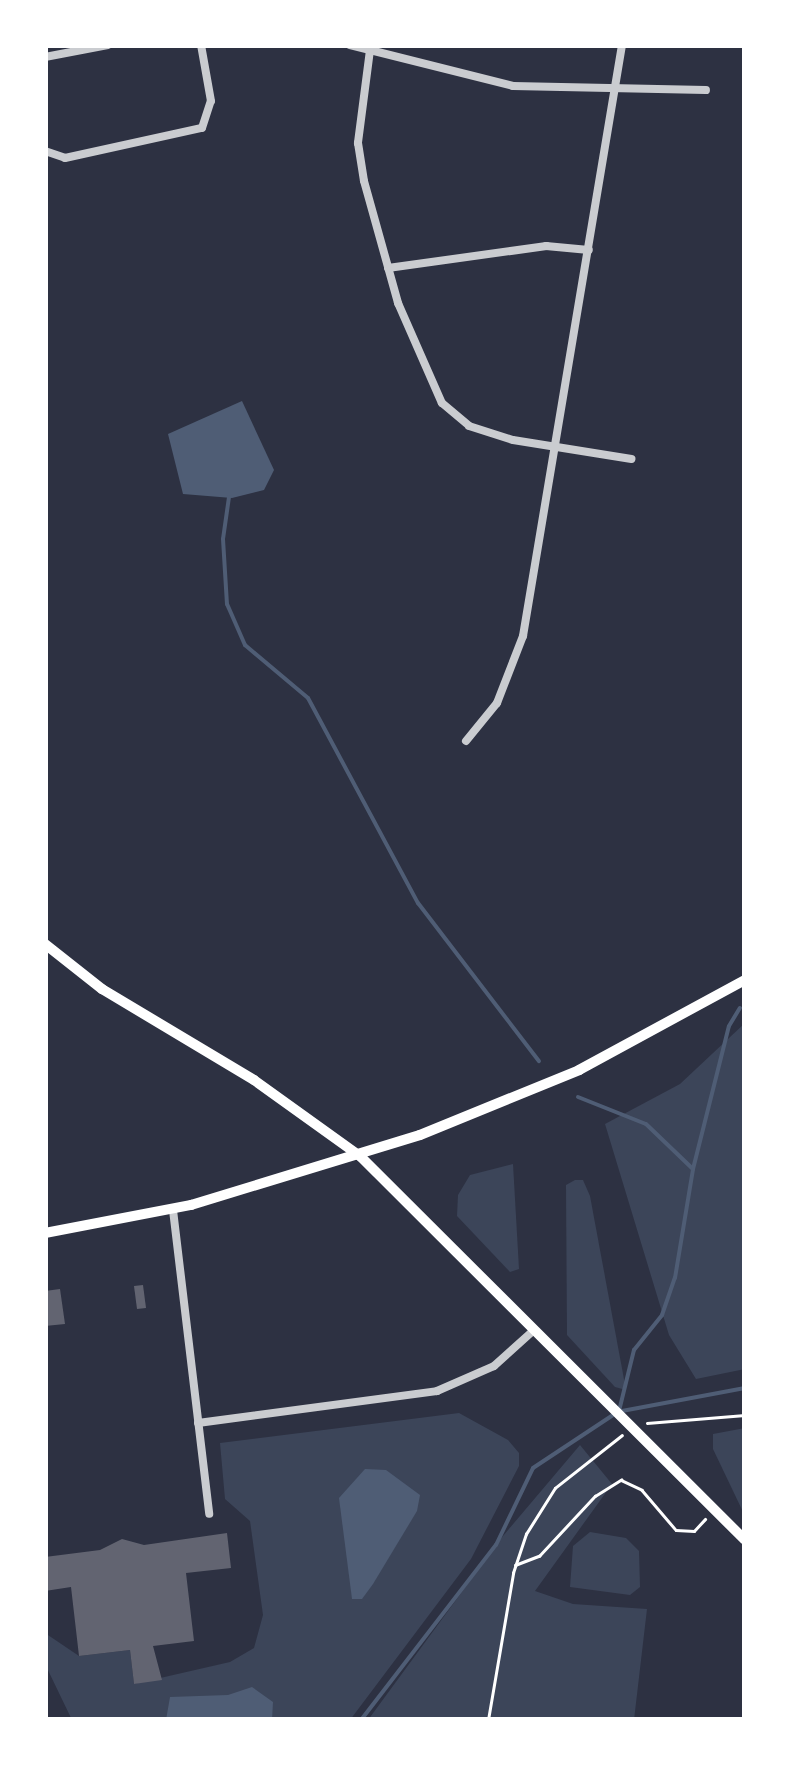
<!DOCTYPE html>
<style>
body{margin:0}
#map{position:relative;width:790px;height:1765px;overflow:hidden;background:#2d3142;font-family:Inter,sans-serif}
div>[style]{position:absolute}
.green>*{inset:0;background:#3c4559}
.water>*{inset:0;background:#4f5d75}
.stream>*{height:4px;margin:-2px;padding:0 2px;transform-origin:2px;border-radius:2px;background:#4f5d75}
.building>*{inset:0;background:#626471}
.path>*{height:2.5px;margin:-1.25px;padding:0 1.25px;transform-origin:1.25px;border-radius:1.25px;background:#fff}
.minor>*{height:8px;margin:-4px;padding:0 4px;transform-origin:4px;border-radius:4px;background:#caccd0}
.secondary>*{height:10px;margin:-5px;padding:0 5px;transform-origin:5px;border-radius:5px;background:#fff}
span{translate:-50% -50%;white-space:nowrap;text-align:center;line-height:1.15;-webkit-text-stroke:8px #fff;paint-order:stroke}
.frame{position:absolute;inset:0;border:48px solid #fff;pointer-events:none}
</style>
<div id="map">
<div class="green">
<i style="clip-path:polygon(745px 1023px,745px 1369px,696px 1379px,669px 1335px,605px 1124px,680px 1084px)"></i>
<i style="clip-path:polygon(513px 1164px,519px 1269px,510px 1272px,457px 1216px,458px 1195px,470px 1175px)"></i>
<i style="clip-path:polygon(575px 1180px,583px 1180px,590px 1196px,626px 1390px,615px 1387px,567px 1335px,566px 1185px)"></i>
<i style="clip-path:polygon(459px 1413px,508px 1440px,519px 1453px,519px 1466px,471px 1559px,350px 1720px,72px 1720px,45px 1664px,45px 1633px,79px 1656px,130px 1650px,134px 1684px,230px 1662px,254px 1648px,263px 1615px,250px 1521px,225px 1499px,220px 1443px)"></i>
<i style="clip-path:polygon(745px 1428px,745px 1516px,713px 1449px,713px 1434px)"></i>
<i style="clip-path:polygon(580px 1445px,612px 1484px,535px 1591px,573px 1604px,647px 1609px,634px 1720px,368px 1720px,503px 1536px)"></i>
<i style="clip-path:polygon(590px 1532px,626px 1538px,639px 1551px,640px 1587px,630px 1595px,570px 1587px,573px 1546px)"></i>
</div>
<div class="water">
<i style="clip-path:polygon(242px 401px,274px 470px,264px 490px,232px 498px,183px 494px,168px 434px)"></i>
<i style="clip-path:polygon(365px 1469px,386px 1470px,420px 1495px,417px 1511px,373px 1584px,362px 1599px,352px 1599px,339px 1498px)"></i>
<i style="clip-path:polygon(252px 1687px,273px 1702px,272px 1720px,166px 1720px,170px 1697px,228px 1695px)"></i>
</div>
<div class="stream">
<i style="left:229px;top:497px;width:42px;rotate:98.1deg"></i>
<i style="left:223px;top:539px;width:65px;rotate:86.5deg"></i>
<i style="left:227px;top:604px;width:45px;rotate:66.3deg"></i>
<i style="left:245px;top:645px;width:82px;rotate:40.1deg"></i>
<i style="left:308px;top:698px;width:233px;rotate:61.8deg"></i>
<i style="left:418px;top:903px;width:199px;rotate:52.6deg"></i>
<i style="left:578px;top:1097px;width:73px;rotate:21.7deg"></i>
<i style="left:646px;top:1124px;width:65px;rotate:43.8deg"></i>
<i style="left:619px;top:1411px;width:63px;rotate:-76.2deg"></i>
<i style="left:634px;top:1350px;width:45px;rotate:-51.3deg"></i>
<i style="left:662px;top:1315px;width:39px;rotate:-71deg"></i>
<i style="left:675px;top:1278px;width:110px;rotate:-80.6deg"></i>
<i style="left:693px;top:1169px;width:147px;rotate:-75.9deg"></i>
<i style="left:729px;top:1026px;width:21px;rotate:-59deg"></i>
<i style="left:622px;top:1411px;width:125px;rotate:-10.6deg"></i>
<i style="left:361px;top:1720px;width:221px;rotate:-52.4deg"></i>
<i style="left:496px;top:1545px;width:85px;rotate:-64.3deg"></i>
<i style="left:533px;top:1468px;width:96px;rotate:-33.5deg"></i>
</div>
<div class="building">
<i style="clip-path:polygon(143px 1285px,146px 1308px,137px 1309px,134px 1286px)"></i>
<i style="clip-path:polygon(60px 1289px,65px 1324px,45px 1326px,45px 1291px)"></i>
<i style="clip-path:polygon(227px 1533px,231px 1568px,186px 1573px,194px 1641px,153px 1646px,162px 1680px,134px 1684px,130px 1650px,79px 1656px,71px 1587px,45px 1591px,45px 1557px,100px 1550px,122px 1539px,144px 1545px)"></i>
</div>
<div class="path">
<i style="left:647px;top:1423px;width:98px;rotate:-4.7deg"></i>
<i style="left:515px;top:1565px;width:26px;rotate:-21deg"></i>
<i style="left:539px;top:1556px;width:82px;rotate:-47deg"></i>
<i style="left:595px;top:1496px;width:31px;rotate:-32deg"></i>
<i style="left:621px;top:1480px;width:23px;rotate:25deg"></i>
<i style="left:642px;top:1490px;width:52px;rotate:49.6deg"></i>
<i style="left:676px;top:1530px;width:18px;rotate:3deg"></i>
<i style="left:694px;top:1531px;width:16px;rotate:-47deg"></i>
<i style="left:488px;top:1720px;width:149px;rotate:-80.3deg"></i>
<i style="left:513px;top:1573px;width:41px;rotate:-71.6deg"></i>
<i style="left:526px;top:1534px;width:54px;rotate:-57.8deg"></i>
<i style="left:555px;top:1488px;width:85px;rotate:-38.3deg"></i>
</div>
<div class="minor">
<i style="left:350px;top:45px;width:168px;rotate:14.1deg"></i>
<i style="left:513px;top:86px;width:193px;rotate:1.2deg"></i>
<i style="left:370px;top:50px;width:94px;rotate:97.4deg"></i>
<i style="left:358px;top:143px;width:38px;rotate:81deg"></i>
<i style="left:364px;top:181px;width:127px;rotate:74.4deg"></i>
<i style="left:398px;top:303px;width:109px;rotate:66.3deg"></i>
<i style="left:442px;top:403px;width:35px;rotate:40deg"></i>
<i style="left:469px;top:426px;width:46px;rotate:17.7deg"></i>
<i style="left:513px;top:440px;width:120px;rotate:9.1deg"></i>
<i style="left:45px;top:57px;width:64px;rotate:-10.8deg"></i>
<i style="left:45px;top:151px;width:21px;rotate:19deg"></i>
<i style="left:65px;top:158px;width:140px;rotate:-12.4deg"></i>
<i style="left:202px;top:128px;width:28px;rotate:-72deg"></i>
<i style="left:211px;top:101px;width:57px;rotate:-100.1deg"></i>
<i style="left:388px;top:268px;width:160px;rotate:-7.9deg"></i>
<i style="left:546px;top:246px;width:43px;rotate:5.3deg"></i>
<i style="left:466px;top:741px;width:49px;rotate:-50.8deg"></i>
<i style="left:497px;top:703px;width:72px;rotate:-68.8deg"></i>
<i style="left:523px;top:636px;width:599px;rotate:-80.49deg"></i>
<i style="left:173px;top:1210px;width:306px;rotate:83.2deg"></i>
<i style="left:198px;top:1423px;width:241px;rotate:-7.6deg"></i>
<i style="left:437px;top:1391px;width:62px;rotate:-23.7deg"></i>
<i style="left:494px;top:1366px;width:54px;rotate:-42deg"></i>
</div>
<div class="secondary">
<i style="left:45px;top:944px;width:73px;rotate:38.3deg"></i>
<i style="left:102px;top:989px;width:177px;rotate:30.9deg"></i>
<i style="left:254px;top:1080px;width:132px;rotate:35.7deg"></i>
<i style="left:361px;top:1157px;width:542px;rotate:44.93deg"></i>
<i style="left:45px;top:1233px;width:149px;rotate:-10.9deg"></i>
<i style="left:191px;top:1205px;width:239px;rotate:-17deg"></i>
<i style="left:420px;top:1135px;width:172px;rotate:-22.2deg"></i>
<i style="left:579px;top:1070px;width:189px;rotate:-28.5deg"></i>
</div>
<div class="frame"></div>
</div>
